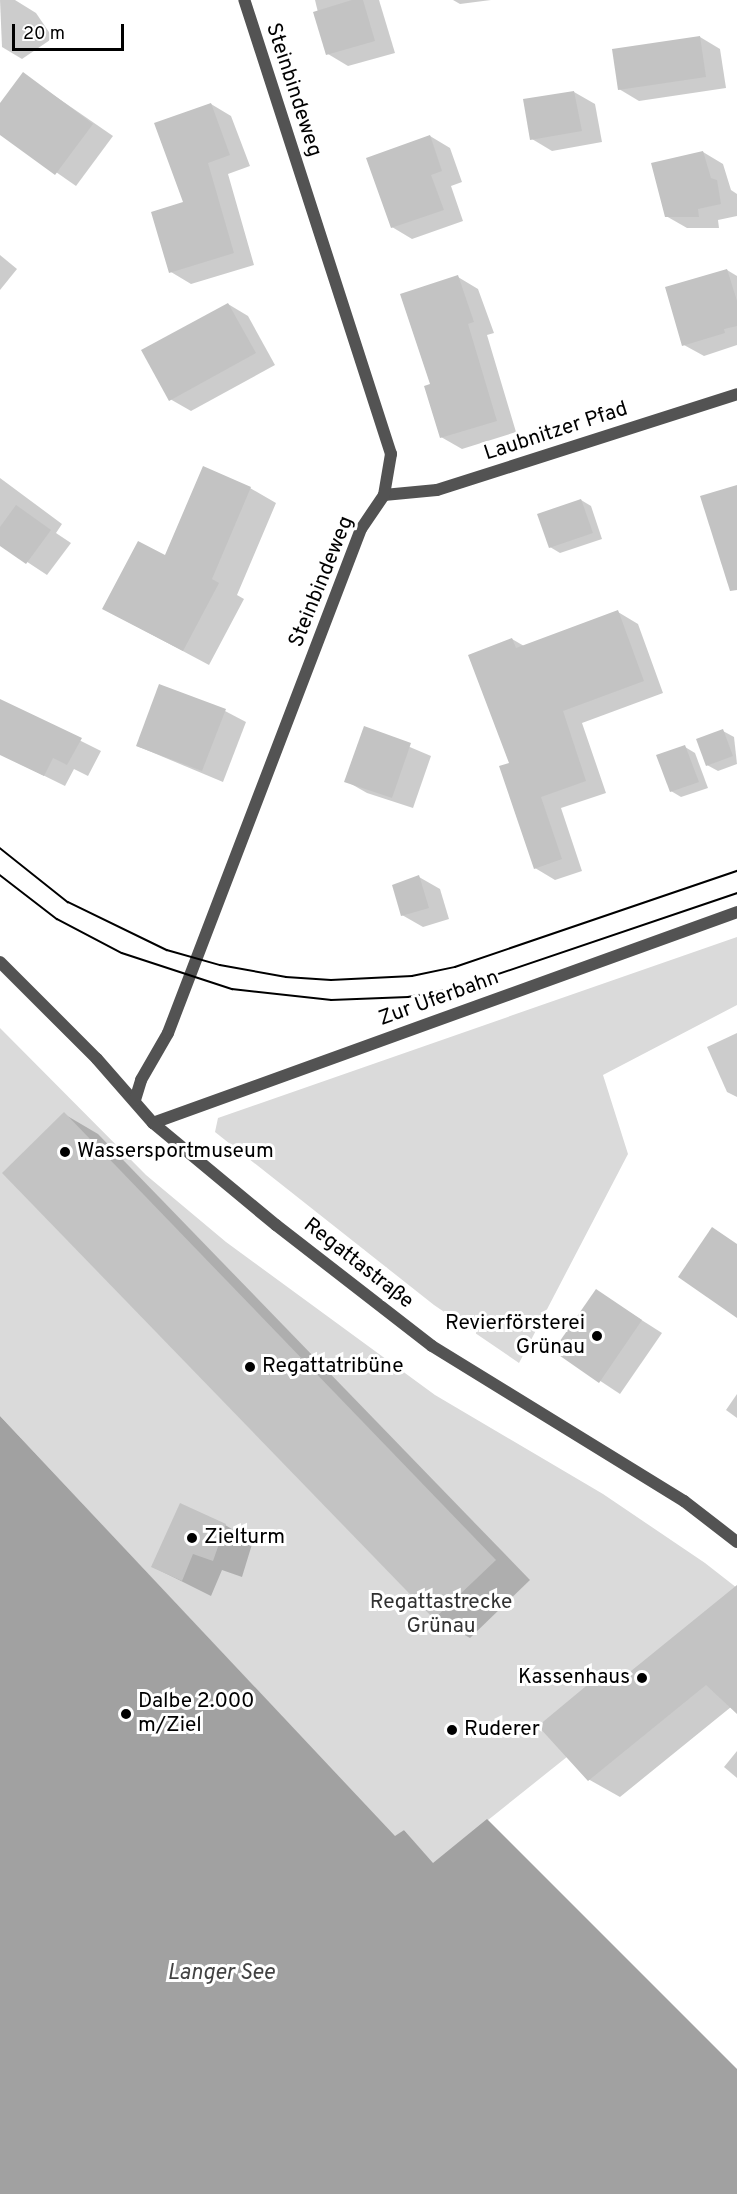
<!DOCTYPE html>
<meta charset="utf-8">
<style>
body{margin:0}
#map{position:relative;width:737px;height:2194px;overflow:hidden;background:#fff;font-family:Overpass,sans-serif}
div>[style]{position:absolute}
.green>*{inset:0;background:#dadada}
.water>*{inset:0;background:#a1a1a1}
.shadow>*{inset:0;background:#0003}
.building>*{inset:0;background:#c3c3c3}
.lane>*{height:12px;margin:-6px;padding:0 6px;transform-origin:6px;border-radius:6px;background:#535353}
.street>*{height:12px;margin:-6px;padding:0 6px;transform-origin:6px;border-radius:6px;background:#535353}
.tram>*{height:1.5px;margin:-0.75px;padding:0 0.75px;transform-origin:0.75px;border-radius:0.75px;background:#000}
.dots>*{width:16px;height:16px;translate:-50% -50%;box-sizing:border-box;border:3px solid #fff;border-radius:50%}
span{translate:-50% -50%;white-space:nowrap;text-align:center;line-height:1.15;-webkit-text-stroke:6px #fff;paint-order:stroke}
.street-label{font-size:21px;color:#000}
.poi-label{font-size:21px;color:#000}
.left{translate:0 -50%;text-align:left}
.right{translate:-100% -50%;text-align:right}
.park-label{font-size:21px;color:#313131}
.water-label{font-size:22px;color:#424242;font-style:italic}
.scale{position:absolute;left:12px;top:24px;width:112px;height:27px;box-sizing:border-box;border:3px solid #000;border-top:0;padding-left:8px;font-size:18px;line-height:21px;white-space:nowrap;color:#000;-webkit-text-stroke:4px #fff;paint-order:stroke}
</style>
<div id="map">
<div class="green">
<i style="clip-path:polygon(737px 937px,737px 1005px,603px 1075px,628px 1154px,519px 1363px,434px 1305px,215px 1132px,218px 1118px)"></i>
<i style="clip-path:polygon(0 1028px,146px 1175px,226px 1242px,435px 1395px,603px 1494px,705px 1563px,737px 1588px,737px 1621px,433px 1864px,404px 1830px,395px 1837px,0 1416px)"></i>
</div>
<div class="water">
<i style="clip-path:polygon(0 1416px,395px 1836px,404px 1830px,433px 1863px,487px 1819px,737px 2069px,737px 2194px,0 2194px)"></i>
</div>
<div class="shadow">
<i style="clip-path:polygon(0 0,15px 0,36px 13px,53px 38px,22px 59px,2px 47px)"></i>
<i style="clip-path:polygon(315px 0,379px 0,395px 53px,348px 66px,328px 54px)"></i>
<i style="clip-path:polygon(453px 0,491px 0,460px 4px)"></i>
<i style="clip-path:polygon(700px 37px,720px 49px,726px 88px,639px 101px,619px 89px)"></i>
<i style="clip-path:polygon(23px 74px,113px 136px,76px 186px,0 133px,0 106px)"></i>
<i style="clip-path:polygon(574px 92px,595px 104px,602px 142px,552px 151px,532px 139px)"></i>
<i style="clip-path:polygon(211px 104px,231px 116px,250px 166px,228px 174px,254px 265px,191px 284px,171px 272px)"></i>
<i style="clip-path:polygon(430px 136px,450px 148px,462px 182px,451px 186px,463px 221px,412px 239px,392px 227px)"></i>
<i style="clip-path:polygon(703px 152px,723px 164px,731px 190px,737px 194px,737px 216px,718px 220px,719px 228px,687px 228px,666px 216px)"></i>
<i style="clip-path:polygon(0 255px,17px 269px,0 290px)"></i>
<i style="clip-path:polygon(727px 270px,737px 276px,737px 345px,704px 356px,684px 345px)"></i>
<i style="clip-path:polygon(458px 277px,478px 289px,494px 333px,487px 335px,516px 432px,462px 449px,441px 437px,432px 385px)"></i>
<i style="clip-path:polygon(228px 304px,248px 316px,275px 365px,191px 411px,170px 399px)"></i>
<i style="clip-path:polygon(0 478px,62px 524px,56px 533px,71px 543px,47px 575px,0 544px)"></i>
<i style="clip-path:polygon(250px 488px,276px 503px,237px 595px,244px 599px,209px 665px,104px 609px)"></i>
<i style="clip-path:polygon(581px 500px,591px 506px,602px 539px,560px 553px,550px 547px)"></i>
<i style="clip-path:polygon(618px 612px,638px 624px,663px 693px,582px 723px,606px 793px,561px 808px,582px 871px,555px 880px,535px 868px,511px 764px,512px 639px,524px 646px)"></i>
<i style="clip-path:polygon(7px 704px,101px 751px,88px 776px,74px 769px,65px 786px,2px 755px,0 720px)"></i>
<i style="clip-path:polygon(225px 711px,246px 722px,223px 782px,137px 746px)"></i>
<i style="clip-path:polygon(365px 728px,431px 756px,413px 808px,367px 793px,346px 781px)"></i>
<i style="clip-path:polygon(723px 731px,734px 737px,737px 764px,718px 771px,707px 765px)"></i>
<i style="clip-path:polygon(685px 747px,695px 753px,708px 788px,681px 797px,671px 791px)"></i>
<i style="clip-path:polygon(419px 877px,440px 889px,449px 919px,423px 927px,402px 915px)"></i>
<i style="clip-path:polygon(737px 1033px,737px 1097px,727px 1092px,707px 1047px)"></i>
<i style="clip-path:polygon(64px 1114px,98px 1134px,530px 1580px,470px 1638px,435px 1618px)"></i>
<i style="clip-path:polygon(596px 1291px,662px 1333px,620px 1394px,555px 1351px)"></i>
<i style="clip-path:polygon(737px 1394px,737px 1418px,726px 1410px)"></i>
<i style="clip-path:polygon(225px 1525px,253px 1541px,242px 1577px,222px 1570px,211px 1596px,153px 1567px)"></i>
<i style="clip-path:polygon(737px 1598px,737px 1712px,731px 1707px,620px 1797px,588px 1779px,603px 1674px,618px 1683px)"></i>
<i style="clip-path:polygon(737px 1751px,737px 1778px,724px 1767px)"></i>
</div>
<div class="building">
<i style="clip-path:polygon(352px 0,363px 0,375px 41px,326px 55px,313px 12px)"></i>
<i style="clip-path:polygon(700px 36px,706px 77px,618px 90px,612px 49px)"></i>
<i style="clip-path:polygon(23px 72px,93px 124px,55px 175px,0 135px,0 103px)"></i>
<i style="clip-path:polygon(574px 91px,582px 131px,530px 140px,523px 99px)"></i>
<i style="clip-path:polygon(211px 103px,230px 155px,208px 163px,234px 253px,169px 273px,151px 212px,183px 202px,154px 123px)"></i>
<i style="clip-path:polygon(430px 135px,442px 171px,431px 175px,444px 210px,391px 228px,366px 158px)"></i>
<i style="clip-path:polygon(703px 151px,711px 178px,717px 180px,721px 204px,698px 209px,699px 217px,665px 217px,651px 163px)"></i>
<i style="clip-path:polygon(727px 269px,737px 301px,737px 326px,724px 329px,725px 333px,682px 346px,665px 287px)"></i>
<i style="clip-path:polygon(458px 275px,474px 322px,468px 324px,497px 421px,440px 438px,424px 386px,430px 384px,400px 294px)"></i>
<i style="clip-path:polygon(228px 303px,256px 353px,169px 401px,141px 350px)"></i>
<i style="clip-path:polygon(203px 466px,251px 487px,212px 579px,219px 583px,183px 651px,102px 609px,138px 541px,165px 555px)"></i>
<i style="clip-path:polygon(737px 485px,737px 590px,730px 591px,700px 496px)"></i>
<i style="clip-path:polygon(581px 499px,593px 533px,549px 548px,537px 514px)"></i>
<i style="clip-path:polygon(16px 505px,51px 530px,26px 564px,0 546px,0 527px)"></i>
<i style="clip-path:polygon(618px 610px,644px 681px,563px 711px,586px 781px,541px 797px,562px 859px,534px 869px,499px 766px,509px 763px,468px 655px,512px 638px,516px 648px)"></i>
<i style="clip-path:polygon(159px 684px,226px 709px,202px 771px,136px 746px)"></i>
<i style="clip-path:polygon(0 699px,82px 738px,67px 765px,53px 758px,44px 776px,0 755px)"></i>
<i style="clip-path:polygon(364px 726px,411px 743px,392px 798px,344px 782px)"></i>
<i style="clip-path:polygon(723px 729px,733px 756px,706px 766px,696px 739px)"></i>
<i style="clip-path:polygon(685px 745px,699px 782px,670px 792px,656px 755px)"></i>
<i style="clip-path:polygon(419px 875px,429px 908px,401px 916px,392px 885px)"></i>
<i style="clip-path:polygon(64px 1112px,496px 1560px,434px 1619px,2px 1173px)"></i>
<i style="clip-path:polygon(712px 1227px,737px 1244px,737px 1318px,678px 1277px)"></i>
<i style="clip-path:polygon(596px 1289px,642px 1320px,599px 1383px,553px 1351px)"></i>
<i style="clip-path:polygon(180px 1503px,226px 1524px,213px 1561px,193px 1554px,182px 1581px,151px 1567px)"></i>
<i style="clip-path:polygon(737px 1585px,737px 1714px,706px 1685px,588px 1781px,538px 1726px,603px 1672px,615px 1684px)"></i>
</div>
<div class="lane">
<i style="left:153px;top:1123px;width:621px;rotate:-19.86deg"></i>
</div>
<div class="street">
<i style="left:384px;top:495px;width:53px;rotate:-5.4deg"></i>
<i style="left:437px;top:490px;width:315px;rotate:-17.7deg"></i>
<i style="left:0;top:962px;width:137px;rotate:45deg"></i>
<i style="left:97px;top:1059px;width:85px;rotate:48.8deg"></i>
<i style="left:153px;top:1123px;width:160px;rotate:39.7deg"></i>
<i style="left:276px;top:1225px;width:197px;rotate:37.8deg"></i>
<i style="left:432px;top:1346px;width:296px;rotate:31.6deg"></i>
<i style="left:684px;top:1501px;width:67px;rotate:37.7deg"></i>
<i style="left:135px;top:1100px;width:21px;rotate:-73deg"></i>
<i style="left:141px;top:1080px;width:54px;rotate:-60.1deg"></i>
<i style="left:168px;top:1033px;width:540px;rotate:-69.05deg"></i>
<i style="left:361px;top:529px;width:41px;rotate:-55.9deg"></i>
<i style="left:384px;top:495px;width:42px;rotate:-80.3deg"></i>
<i style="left:391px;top:454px;width:477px;rotate:-107.9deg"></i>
</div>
<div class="tram">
<i style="left:0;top:848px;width:87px;rotate:38.5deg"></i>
<i style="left:68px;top:902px;width:110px;rotate:25.9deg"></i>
<i style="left:167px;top:950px;width:55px;rotate:15.8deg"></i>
<i style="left:220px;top:965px;width:67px;rotate:10.3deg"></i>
<i style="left:286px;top:977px;width:45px;rotate:3.8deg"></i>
<i style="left:331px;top:980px;width:81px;rotate:-2.8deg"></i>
<i style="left:412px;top:976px;width:44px;rotate:-11.8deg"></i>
<i style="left:455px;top:967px;width:298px;rotate:-18.8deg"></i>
<i style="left:0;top:875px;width:72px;rotate:37.7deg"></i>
<i style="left:57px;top:919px;width:73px;rotate:27.6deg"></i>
<i style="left:122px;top:953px;width:116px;rotate:18.1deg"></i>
<i style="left:232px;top:989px;width:100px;rotate:6.3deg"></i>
<i style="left:331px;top:1000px;width:77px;rotate:-2.2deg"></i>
<i style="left:408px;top:997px;width:53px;rotate:-10.9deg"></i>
<i style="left:460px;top:987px;width:293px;rotate:-18.7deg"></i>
</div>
<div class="dots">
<i style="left:65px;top:1152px;background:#000"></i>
<i style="left:597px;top:1336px;background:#000"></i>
<i style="left:250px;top:1367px;background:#000"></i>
<i style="left:192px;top:1538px;background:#000"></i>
<i style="left:642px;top:1678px;background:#000"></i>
<i style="left:126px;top:1714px;background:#000"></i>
<i style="left:452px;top:1730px;background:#000"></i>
</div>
<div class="street-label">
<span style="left:293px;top:90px;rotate:72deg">Steinbindeweg</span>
<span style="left:556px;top:432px;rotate:-18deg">Laubnitzer Pfad</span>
<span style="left:322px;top:582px;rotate:-68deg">Steinbindeweg</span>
<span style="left:439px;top:999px;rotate:-20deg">Zur Uferbahn</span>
<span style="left:358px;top:1264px;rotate:38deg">Regattastraße</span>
</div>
<div class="poi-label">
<span class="left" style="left:77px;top:1152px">Wassersportmuseum</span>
<span class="right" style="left:585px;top:1336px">Revierförsterei<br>Grünau</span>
<span class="left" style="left:262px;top:1367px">Regattatribüne</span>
<span class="left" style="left:204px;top:1538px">Zielturm</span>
<span class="right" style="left:630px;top:1678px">Kassenhaus</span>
<span class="left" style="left:138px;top:1714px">Dalbe 2.000<br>m/Ziel</span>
<span class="left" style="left:464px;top:1730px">Ruderer</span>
</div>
<div class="park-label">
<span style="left:441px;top:1615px">Regattastrecke<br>Grünau</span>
</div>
<div class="water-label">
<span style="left:221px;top:1974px">Langer See</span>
</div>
<div class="scale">20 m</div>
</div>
